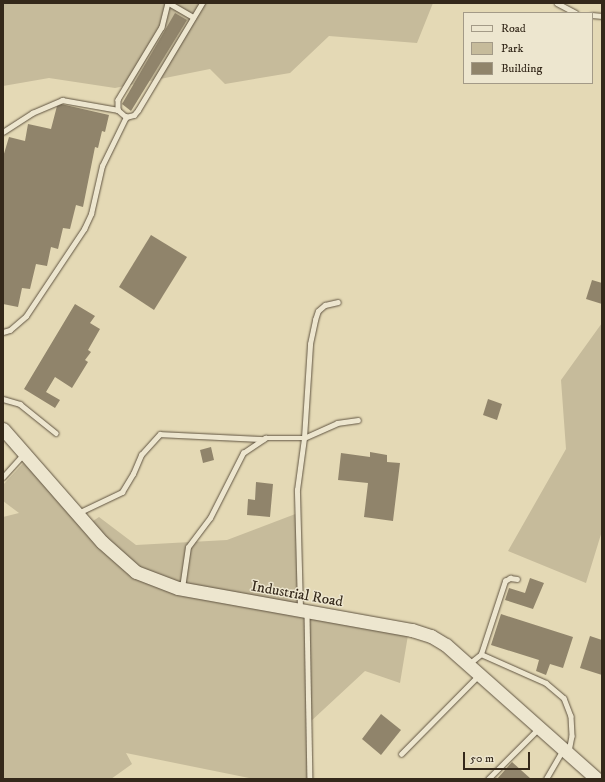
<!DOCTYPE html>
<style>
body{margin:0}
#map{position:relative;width:605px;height:782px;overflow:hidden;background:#e4d9b5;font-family:"IM FELL DW Pica",serif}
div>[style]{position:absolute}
.green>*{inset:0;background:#c6bb9b}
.building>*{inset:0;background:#90846b}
.roads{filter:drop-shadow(0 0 1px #605441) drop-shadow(0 0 1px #605441)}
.lane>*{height:4.5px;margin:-2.25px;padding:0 2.25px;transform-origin:2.25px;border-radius:2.25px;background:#ede6cf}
.secondary>*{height:13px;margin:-6.5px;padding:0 6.5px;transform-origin:6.5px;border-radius:6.5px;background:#ede6cf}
span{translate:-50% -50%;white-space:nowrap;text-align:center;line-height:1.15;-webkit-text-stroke:3px #ede6cf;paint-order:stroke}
.street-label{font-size:15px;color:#34281a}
.frame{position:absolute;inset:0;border:4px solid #34281a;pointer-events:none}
.legend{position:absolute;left:463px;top:12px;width:130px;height:72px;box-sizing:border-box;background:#ede6cf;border:1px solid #a39a87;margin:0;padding:5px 7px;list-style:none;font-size:12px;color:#34281a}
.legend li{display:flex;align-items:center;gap:8px;height:20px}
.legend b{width:20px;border:1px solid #a39a87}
.scale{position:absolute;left:463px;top:752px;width:67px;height:18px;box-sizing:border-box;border:2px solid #34281a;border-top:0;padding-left:5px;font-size:12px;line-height:14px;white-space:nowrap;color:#34281a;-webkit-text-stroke:3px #ede6cf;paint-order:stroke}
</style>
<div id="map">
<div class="green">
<i style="clip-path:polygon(3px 3px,433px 3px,417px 43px,329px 36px,290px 73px,225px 84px,210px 69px,115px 88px,49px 78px,3px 86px)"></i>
<i style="clip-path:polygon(602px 323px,602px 531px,586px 583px,508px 551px,566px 449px,561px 380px)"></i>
<i style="clip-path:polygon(27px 459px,84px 527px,99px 517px,136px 545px,227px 540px,298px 513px,299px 609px,409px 629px,400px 683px,365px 671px,310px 722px,310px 779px,254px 779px,126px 753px,132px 764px,111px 779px,3px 779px,3px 517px,19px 513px,3px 501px,3px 485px)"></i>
</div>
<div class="building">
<i style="clip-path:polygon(175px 13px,187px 20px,131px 111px,122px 104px)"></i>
<i style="clip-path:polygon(61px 104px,109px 115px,105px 132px,102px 131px,98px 148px,95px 147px,83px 207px,76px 205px,70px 229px,63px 228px,58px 249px,51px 247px,47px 266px,36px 264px,30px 289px,22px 288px,18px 307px,3px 304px,3px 157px,9px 137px,25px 141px,28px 124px,51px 129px,57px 106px)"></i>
<i style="clip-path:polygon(151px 235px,187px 257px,154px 310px,119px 287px)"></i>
<i style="clip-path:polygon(592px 280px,602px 283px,602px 304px,586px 299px)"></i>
<i style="clip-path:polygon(75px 304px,95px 316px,90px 323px,100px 329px,88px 350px,91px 352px,85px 360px,88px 362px,72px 388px,55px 377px,46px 392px,60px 400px,55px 408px,24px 389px)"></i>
<i style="clip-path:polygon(488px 399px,502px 404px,497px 420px,483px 415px)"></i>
<i style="clip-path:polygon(211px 447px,214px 460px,203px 463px,200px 450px)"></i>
<i style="clip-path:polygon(370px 452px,387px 455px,387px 462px,400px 463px,393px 521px,364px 517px,368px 483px,338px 480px,341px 453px,370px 457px)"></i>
<i style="clip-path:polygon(256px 482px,273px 484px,270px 517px,247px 515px,248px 499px,255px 500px)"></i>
<i style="clip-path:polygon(530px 578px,544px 583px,533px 609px,505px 600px,509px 588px,525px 593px)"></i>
<i style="clip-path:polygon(501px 614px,573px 637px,563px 668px,550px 664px,546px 675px,536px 671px,539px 660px,491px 645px)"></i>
<i style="clip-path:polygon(590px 636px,602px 640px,602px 675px,580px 668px)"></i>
<i style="clip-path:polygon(381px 714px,401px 730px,381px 755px,362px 739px)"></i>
<i style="clip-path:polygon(512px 762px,531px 779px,497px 779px)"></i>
</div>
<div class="roads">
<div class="lane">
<i style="left:168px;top:3px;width:25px;rotate:104deg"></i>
<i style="left:162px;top:27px;width:85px;rotate:121.1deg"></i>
<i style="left:118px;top:100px;width:10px;rotate:90deg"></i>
<i style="left:118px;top:110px;width:11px;rotate:41deg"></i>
<i style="left:126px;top:117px;width:8px;rotate:-14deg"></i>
<i style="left:134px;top:115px;width:6px;rotate:-51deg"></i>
<i style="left:138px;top:110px;width:125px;rotate:-59.1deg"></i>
<i style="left:169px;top:3px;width:28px;rotate:30deg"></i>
<i style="left:557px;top:3px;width:21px;rotate:28deg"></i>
<i style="left:592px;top:15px;width:10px;rotate:6deg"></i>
<i style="left:3px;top:132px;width:35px;rotate:-33deg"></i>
<i style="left:32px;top:113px;width:33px;rotate:-23deg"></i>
<i style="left:62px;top:100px;width:57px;rotate:10.1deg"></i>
<i style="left:3px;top:332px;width:7px;rotate:-16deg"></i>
<i style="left:10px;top:330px;width:21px;rotate:-41deg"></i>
<i style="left:26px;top:316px;width:105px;rotate:-56.3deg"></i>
<i style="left:84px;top:229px;width:17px;rotate:-65deg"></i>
<i style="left:91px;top:214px;width:49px;rotate:-77.1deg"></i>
<i style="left:102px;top:166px;width:55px;rotate:-63.9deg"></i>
<i style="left:3px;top:399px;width:18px;rotate:16deg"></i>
<i style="left:20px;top:404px;width:46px;rotate:38.9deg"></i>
<i style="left:3px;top:477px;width:31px;rotate:-48deg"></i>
<i style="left:78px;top:513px;width:49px;rotate:-25.5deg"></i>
<i style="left:122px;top:492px;width:21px;rotate:-59deg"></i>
<i style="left:133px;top:474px;width:21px;rotate:-67deg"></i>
<i style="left:141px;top:455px;width:28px;rotate:-48deg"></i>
<i style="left:160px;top:434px;width:103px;rotate:2.8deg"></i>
<i style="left:182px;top:588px;width:41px;rotate:-81.7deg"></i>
<i style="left:188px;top:547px;width:36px;rotate:-53deg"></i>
<i style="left:210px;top:518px;width:73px;rotate:-63.1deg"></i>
<i style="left:243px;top:453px;width:27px;rotate:-34deg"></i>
<i style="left:265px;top:438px;width:39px"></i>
<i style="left:304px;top:438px;width:94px;rotate:-86.3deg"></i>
<i style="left:310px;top:344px;width:25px;rotate:-78deg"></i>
<i style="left:315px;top:320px;width:9px;rotate:-72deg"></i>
<i style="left:318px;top:311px;width:9px;rotate:-41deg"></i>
<i style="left:325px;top:305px;width:13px;rotate:-13deg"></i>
<i style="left:300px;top:608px;width:118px;rotate:-91.5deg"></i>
<i style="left:297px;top:490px;width:52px;rotate:-82.3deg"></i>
<i style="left:304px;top:438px;width:36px;rotate:-24deg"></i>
<i style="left:337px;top:423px;width:21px;rotate:-8deg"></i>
<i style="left:307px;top:613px;width:166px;rotate:89deg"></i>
<i style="left:481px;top:654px;width:77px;rotate:-71.8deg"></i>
<i style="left:505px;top:581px;width:6px;rotate:-31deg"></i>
<i style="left:510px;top:578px;width:7px;rotate:8deg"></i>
<i style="left:470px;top:663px;width:14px;rotate:-39deg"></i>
<i style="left:481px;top:654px;width:71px;rotate:24deg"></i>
<i style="left:546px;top:683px;width:23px;rotate:40deg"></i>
<i style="left:564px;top:698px;width:19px;rotate:69deg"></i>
<i style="left:571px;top:716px;width:20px;rotate:87deg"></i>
<i style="left:572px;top:736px;width:15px;rotate:101deg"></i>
<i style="left:401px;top:754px;width:110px;rotate:-45.4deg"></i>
<i style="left:488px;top:779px;width:71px;rotate:-45deg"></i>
<i style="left:546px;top:779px;width:32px;rotate:-60deg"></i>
</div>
<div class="secondary">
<i style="left:3px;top:429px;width:150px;rotate:48.8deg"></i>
<i style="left:102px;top:542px;width:45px;rotate:41.4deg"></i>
<i style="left:136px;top:572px;width:45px;rotate:20.9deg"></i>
<i style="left:178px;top:588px;width:238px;rotate:10.2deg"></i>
<i style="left:412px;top:630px;width:20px;rotate:18deg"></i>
<i style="left:431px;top:636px;width:17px;rotate:31deg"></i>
<i style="left:446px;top:645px;width:202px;rotate:41.6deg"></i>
</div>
</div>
<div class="street-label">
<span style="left:297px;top:594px;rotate:10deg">Industrial Road</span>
</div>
<div class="frame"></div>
<ul class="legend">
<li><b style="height:5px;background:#ede6cf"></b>Road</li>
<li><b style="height:11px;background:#c6bb9b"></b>Park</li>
<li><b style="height:11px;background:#90846b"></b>Building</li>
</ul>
<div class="scale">50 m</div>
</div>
